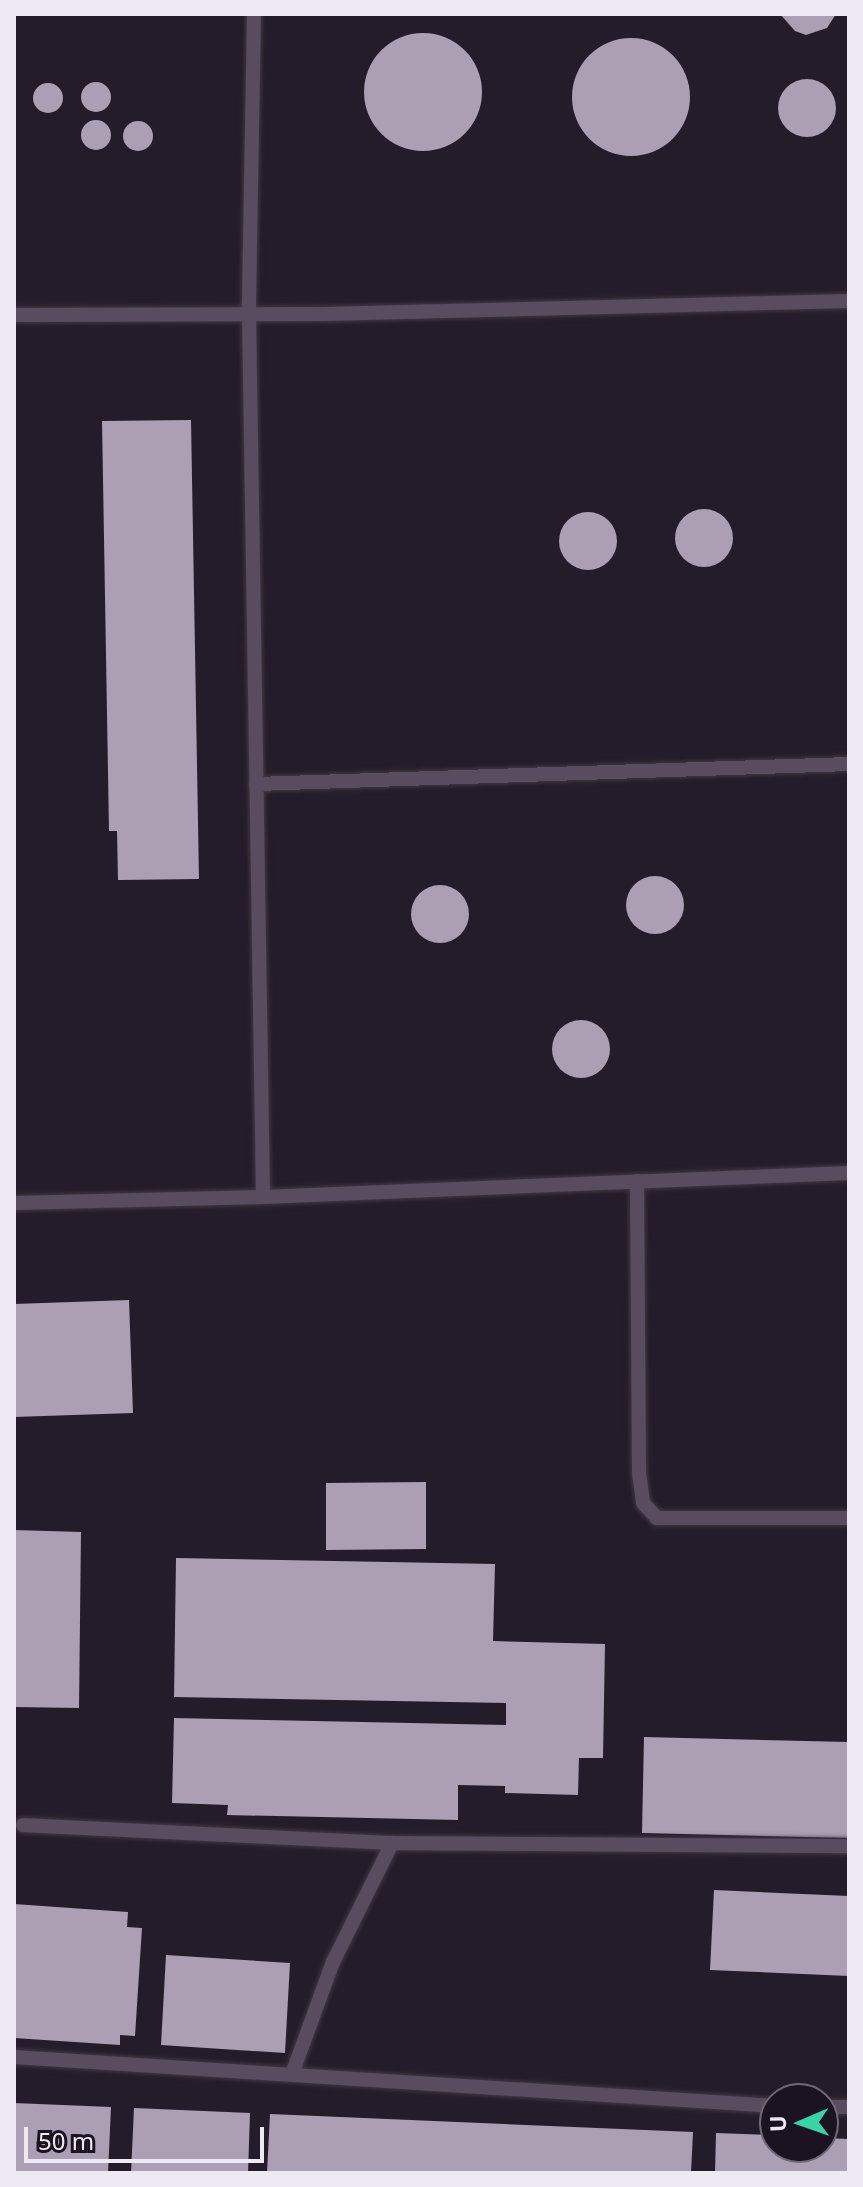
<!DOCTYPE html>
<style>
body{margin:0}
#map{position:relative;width:863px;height:2187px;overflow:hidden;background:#251c2b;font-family:"Noto Sans",sans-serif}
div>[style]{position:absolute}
.building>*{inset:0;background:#aa9fb3}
.round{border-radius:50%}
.roads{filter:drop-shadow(0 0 2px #403844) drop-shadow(0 0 2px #403844)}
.lane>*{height:14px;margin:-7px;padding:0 7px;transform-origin:7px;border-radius:7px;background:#574d5f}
span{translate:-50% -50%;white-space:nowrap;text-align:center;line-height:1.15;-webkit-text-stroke:8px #1b1222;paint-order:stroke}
.frame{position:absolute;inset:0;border:16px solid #efe9f4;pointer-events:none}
.north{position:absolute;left:759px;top:2083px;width:80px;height:80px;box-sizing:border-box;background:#1b1222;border:2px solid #706876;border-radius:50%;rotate:268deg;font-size:22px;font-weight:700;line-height:32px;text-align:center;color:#efe9f4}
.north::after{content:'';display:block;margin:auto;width:28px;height:36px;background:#36d4a7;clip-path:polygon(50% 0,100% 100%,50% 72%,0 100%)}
.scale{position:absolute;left:24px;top:2127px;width:240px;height:36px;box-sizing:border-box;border:4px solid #efe9f4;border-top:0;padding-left:10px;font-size:24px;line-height:28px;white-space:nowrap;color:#efe9f4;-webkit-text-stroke:6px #1b1222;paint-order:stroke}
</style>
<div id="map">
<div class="building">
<i style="clip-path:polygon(780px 14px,836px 14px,827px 28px,806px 35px,795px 31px)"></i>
<i class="round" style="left:364px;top:33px;width:118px;height:118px"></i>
<i class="round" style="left:572px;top:38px;width:118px;height:118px"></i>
<i class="round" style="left:778px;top:79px;width:58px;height:58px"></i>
<i class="round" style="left:81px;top:82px;width:30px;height:30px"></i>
<i class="round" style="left:33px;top:83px;width:30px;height:30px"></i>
<i class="round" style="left:81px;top:120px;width:30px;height:30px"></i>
<i class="round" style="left:123px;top:121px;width:30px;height:30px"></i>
<i style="clip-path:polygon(191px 420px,199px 879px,118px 880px,117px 831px,109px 831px,102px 421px)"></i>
<i class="round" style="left:675px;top:509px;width:58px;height:58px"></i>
<i class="round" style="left:559px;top:512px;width:58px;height:58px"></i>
<i class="round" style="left:626px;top:876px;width:58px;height:58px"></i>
<i class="round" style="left:411px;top:885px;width:58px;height:58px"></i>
<i class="round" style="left:552px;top:1020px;width:58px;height:58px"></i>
<i style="clip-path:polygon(129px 1300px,133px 1413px,14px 1417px,14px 1304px)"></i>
<i style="clip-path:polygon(426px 1482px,426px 1549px,326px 1550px,326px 1483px)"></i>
<i style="clip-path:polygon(14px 1530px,81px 1532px,79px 1708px,14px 1707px)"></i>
<i style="clip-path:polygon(176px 1558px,495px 1564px,493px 1641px,605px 1644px,603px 1758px,579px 1758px,578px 1795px,505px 1793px,505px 1786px,458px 1785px,458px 1820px,227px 1815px,228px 1805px,172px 1803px,174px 1718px,506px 1725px,506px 1703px,174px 1697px)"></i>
<i style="clip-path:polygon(644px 1737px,849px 1742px,849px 1838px,642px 1833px)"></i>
<i style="clip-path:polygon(714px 1890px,849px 1896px,849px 1976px,710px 1970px)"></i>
<i style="clip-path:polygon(14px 1904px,128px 1912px,127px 1927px,142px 1928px,135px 2036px,120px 2035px,120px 2045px,14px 2038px)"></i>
<i style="clip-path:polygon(166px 1955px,290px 1963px,285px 2053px,161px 2045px)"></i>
<i style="clip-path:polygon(14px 2103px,111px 2107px,108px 2173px,14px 2173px)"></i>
<i style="clip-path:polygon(134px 2108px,250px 2113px,248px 2173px,131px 2173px)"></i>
<i style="clip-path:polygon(270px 2114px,693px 2132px,691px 2173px,267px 2173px)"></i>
<i style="clip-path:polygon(716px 2133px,775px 2135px,775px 2147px,823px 2147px,823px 2138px,849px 2139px,849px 2173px,715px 2173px)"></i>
</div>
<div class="roads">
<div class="lane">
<i style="left:254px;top:14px;width:300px;rotate:91deg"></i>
<i style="left:249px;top:314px;width:883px;rotate:89.09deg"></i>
<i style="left:14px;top:315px;width:309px;rotate:-0.2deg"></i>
<i style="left:323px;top:314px;width:526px;rotate:-1.42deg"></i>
<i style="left:256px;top:784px;width:593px;rotate:-1.93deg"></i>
<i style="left:637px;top:1181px;width:292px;rotate:89.6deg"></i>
<i style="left:639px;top:1473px;width:30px;rotate:82deg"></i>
<i style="left:643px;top:1503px;width:21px;rotate:47deg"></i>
<i style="left:657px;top:1518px;width:192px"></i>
<i style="left:14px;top:1203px;width:249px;rotate:-1.4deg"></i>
<i style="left:263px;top:1197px;width:586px;rotate:-2.35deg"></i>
<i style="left:23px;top:1825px;width:369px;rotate:2.8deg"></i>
<i style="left:14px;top:2057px;width:763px;rotate:3.68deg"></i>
<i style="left:292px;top:2074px;width:119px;rotate:-69.9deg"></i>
<i style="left:333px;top:1962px;width:133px;rotate:-63.6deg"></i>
<i style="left:392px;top:1843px;width:457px;rotate:0.4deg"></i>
<i style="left:823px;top:2107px;width:26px"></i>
</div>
</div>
<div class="frame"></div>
<div class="north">U</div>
<div class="scale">50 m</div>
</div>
